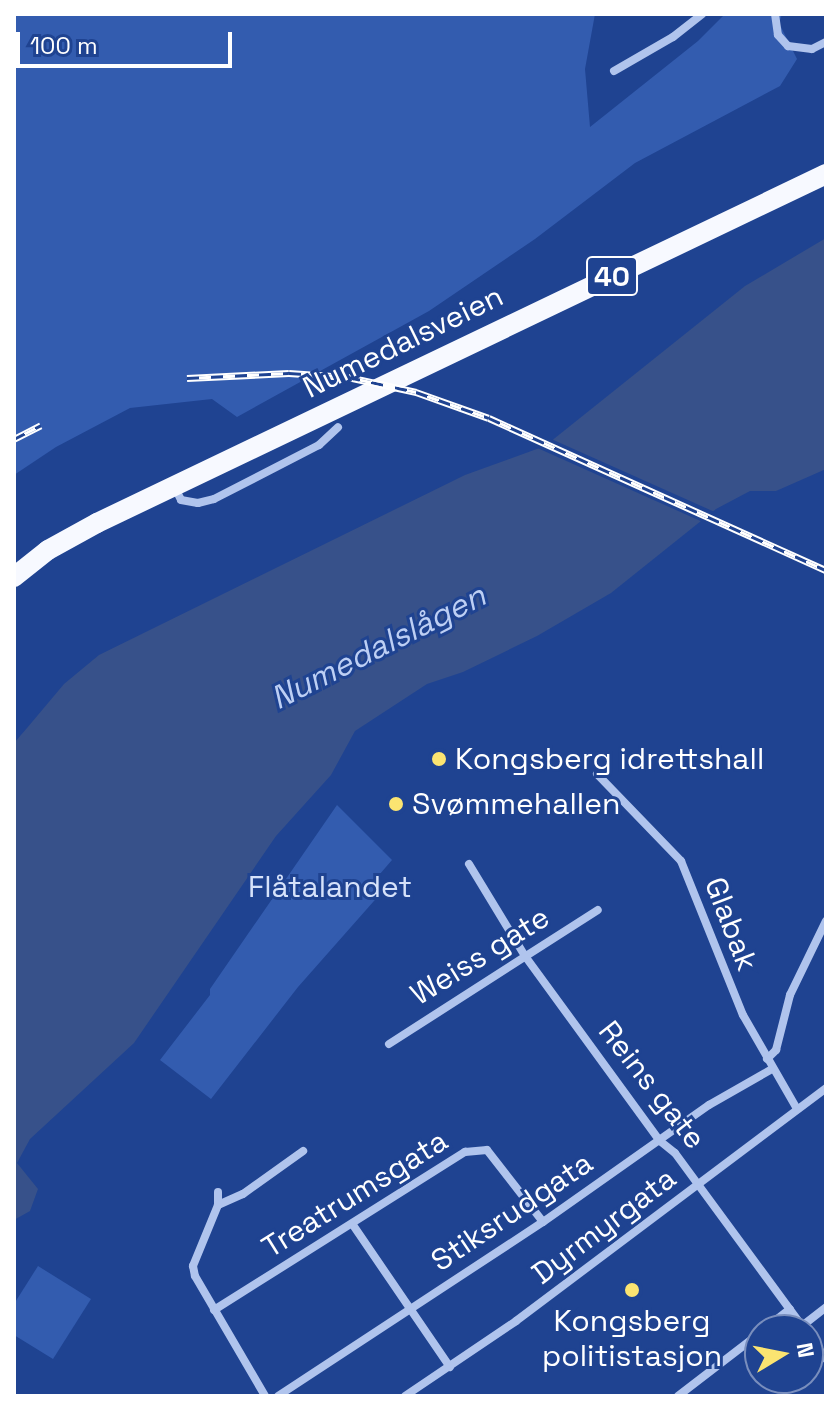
<!DOCTYPE html>
<meta charset="utf-8">
<style>
body{margin:0}
#map{position:relative;width:840px;height:1410px;overflow:hidden;background:#1f4391;font-family:"Space Grotesk",sans-serif}
div>[style]{position:absolute}
.green>*{inset:0;background:#335caf}
.water>*{inset:0;background:#37518a}
.pier>*{inset:0;background:#1f4391}
.minor>*{height:8px;margin:-4px;padding:0 4px;transform-origin:4px;border-radius:4px;background:#b0c4ed}
.primary>*{height:20px;margin:-10px;padding:0 10px;transform-origin:10px;border-radius:10px;background:#f7f9ff}
.rail>*{height:7px;margin-top:-3.5px;transform-origin:0;background:repeating-linear-gradient(90deg,#1f4391 0 12px,#fff 0 24px);box-sizing:border-box;border-block:2px solid #fff}
.dots>*{width:22px;height:22px;translate:-50% -50%;box-sizing:border-box;border:4px solid #1f4391;border-radius:50%}
span{translate:-50% -50%;white-space:nowrap;text-align:center;line-height:1.15;-webkit-text-stroke:6px #1f4391;paint-order:stroke}
.shield-label span{padding:2px 6px;background:#1f4391;border:2px solid;border-radius:6px;-webkit-text-stroke-width:0}
.shield-label{font-size:28px;color:#fff;font-weight:700}
.street-label{font-size:30px;color:#fff}
.poi-label{font-size:30px;color:#fff}
.left{translate:0 -50%;text-align:left}
.park-label{font-size:30px;color:#d6e2fa}
.water-label{font-size:32px;color:#bdcff4;font-style:italic}
.frame{position:absolute;inset:0;border:16px solid #fff;pointer-events:none}
.north{position:absolute;left:744px;top:1314px;width:80px;height:80px;box-sizing:border-box;background:#1f4391;border:2px solid #798ebd;border-radius:50%;rotate:80deg;font-size:22px;font-weight:700;line-height:32px;text-align:center;color:#fff}
.north::after{content:'';display:block;margin:auto;width:28px;height:36px;background:#fbe471;clip-path:polygon(50% 0,100% 100%,50% 72%,0 100%)}
.scale{position:absolute;left:16px;top:32px;width:216px;height:36px;box-sizing:border-box;border:4px solid #fff;border-top:0;padding-left:10px;font-size:24px;line-height:28px;white-space:nowrap;color:#fff;-webkit-text-stroke:6px #1f4391;paint-order:stroke}
</style>
<div id="map">
<div class="green">
<i style="clip-path:polygon(14px 14px,595px 14px,585px 69px,590px 127px,698px 41px,725px 14px,782px 14px,779px 23px,797px 59px,780px 86px,635px 163px,535px 239px,429px 311px,237px 417px,212px 399px,130px 408px,56px 447px,14px 475px)"></i>
<i style="clip-path:polygon(337px 805px,392px 860px,373px 882px,381px 893px,298px 987px,211px 1099px,160px 1060px,210px 995px,210px 989px)"></i>
<i style="clip-path:polygon(38px 1266px,91px 1299px,53px 1359px,14px 1335px,14px 1304px)"></i>
</div>
<div class="water">
<i style="clip-path:polygon(826px 238px,826px 469px,776px 491px,750px 491px,716px 509px,611px 593px,537px 636px,463px 672px,427px 684px,355px 731px,331px 775px,276px 836px,134px 1043px,30px 1139px,17px 1163px,38px 1189px,30px 1211px,14px 1220px,14px 743px,27px 728px,64px 684px,99px 655px,465px 475px,545px 446px,745px 286px)"></i>
</div>
<div class="pier">
<i style="clip-path:polygon(549px 438px,717px 513px,705px 523px,533px 446px)"></i>
</div>
<div class="minor">
<i style="left:775px;top:14px;width:21px;rotate:82deg"></i>
<i style="left:778px;top:35px;width:15px;rotate:48deg"></i>
<i style="left:788px;top:46px;width:24px;rotate:7deg"></i>
<i style="left:812px;top:49px;width:16px;rotate:-27deg"></i>
<i style="left:614px;top:71px;width:68px;rotate:-30deg"></i>
<i style="left:673px;top:37px;width:37px;rotate:-38deg"></i>
<i style="left:175px;top:488px;width:13px;rotate:63deg"></i>
<i style="left:181px;top:500px;width:17px;rotate:10deg"></i>
<i style="left:198px;top:503px;width:16px;rotate:-14deg"></i>
<i style="left:214px;top:499px;width:118px;rotate:-27.2deg"></i>
<i style="left:319px;top:445px;width:26px;rotate:-43deg"></i>
<i style="left:597px;top:774px;width:121px;rotate:46deg"></i>
<i style="left:681px;top:861px;width:166px;rotate:68.1deg"></i>
<i style="left:743px;top:1015px;width:108px;rotate:60.1deg"></i>
<i style="left:469px;top:864px;width:108px;rotate:58.7deg"></i>
<i style="left:525px;top:956px;width:229px;rotate:53.9deg"></i>
<i style="left:660px;top:1141px;width:19px;rotate:39deg"></i>
<i style="left:675px;top:1153px;width:220px;rotate:53.7deg"></i>
<i style="left:389px;top:1044px;width:248px;rotate:-32.7deg"></i>
<i style="left:767px;top:1059px;width:13px;rotate:-45deg"></i>
<i style="left:776px;top:1050px;width:57px;rotate:-75.7deg"></i>
<i style="left:790px;top:995px;width:82px;rotate:-64.1deg"></i>
<i style="left:218px;top:1192px;width:13px;rotate:90deg"></i>
<i style="left:218px;top:1205px;width:66px;rotate:112.3deg"></i>
<i style="left:193px;top:1266px;width:10px;rotate:79deg"></i>
<i style="left:195px;top:1276px;width:139px;rotate:59.7deg"></i>
<i style="left:218px;top:1205px;width:27px;rotate:-24deg"></i>
<i style="left:243px;top:1194px;width:74px;rotate:-35.6deg"></i>
<i style="left:353px;top:1225px;width:172px;rotate:55.7deg"></i>
<i style="left:214px;top:1310px;width:297px;rotate:-32.2deg"></i>
<i style="left:465px;top:1152px;width:22px;rotate:-5deg"></i>
<i style="left:487px;top:1150px;width:91px;rotate:52.1deg"></i>
<i style="left:802px;top:1326px;width:31px;rotate:-38deg"></i>
<i style="left:763px;top:1330px;width:34px;rotate:-38deg"></i>
<i style="left:808px;top:1334px;width:31px;rotate:54deg"></i>
<i style="left:278px;top:1396px;width:317px;rotate:-33.3deg"></i>
<i style="left:543px;top:1222px;width:203px;rotate:-35.2deg"></i>
<i style="left:709px;top:1105px;width:73px;rotate:-29.7deg"></i>
<i style="left:405px;top:1396px;width:134px;rotate:-34deg"></i>
<i style="left:516px;top:1321px;width:388px;rotate:-36.9deg"></i>
<i style="left:678px;top:1396px;width:103px;rotate:-37.5deg"></i>
</div>
<div class="primary">
<i style="left:14px;top:577px;width:43px;rotate:-38.5deg"></i>
<i style="left:48px;top:550px;width:56px;rotate:-28.9deg"></i>
<i style="left:97px;top:523px;width:808px;rotate:-25.58deg"></i>
</div>
<div class="rail">
<i style="left:187px;top:378px;width:102px;rotate:-2.8deg"></i>
<i style="left:289px;top:373px;width:59px;rotate:3.9deg"></i>
<i style="left:348px;top:377px;width:70px;rotate:12.4deg"></i>
<i style="left:416px;top:392px;width:77px;rotate:19.6deg"></i>
<i style="left:489px;top:418px;width:370px;rotate:24.3deg"></i>
<i style="left:14px;top:439px;width:30px;rotate:-27deg"></i>
</div>
<div class="dots">
<i style="left:439px;top:759px;background:#fbe471"></i>
<i style="left:396px;top:804px;background:#fbe471"></i>
<i style="left:632px;top:1290px;background:#fbe471"></i>
</div>
<div class="shield-label">
<span style="left:612px;top:276px">40</span>
</div>
<div class="street-label">
<span style="left:403px;top:342px;rotate:-26deg">Numedalsveien</span>
<span style="left:731px;top:924px;rotate:69deg">Glabak</span>
<span style="left:480px;top:956px;rotate:-32deg">Weiss gate</span>
<span style="left:652px;top:1085px;rotate:52deg">Reins gate</span>
<span style="left:355px;top:1194px;rotate:-32deg">Treatrumsgata</span>
<span style="left:512px;top:1212px;rotate:-34deg">Stiksrudgata</span>
<span style="left:604px;top:1226px;rotate:-37deg">Dyrmyrgata</span>
</div>
<div class="poi-label">
<span class="left" style="left:455px;top:759px">Kongsberg idrettshall</span>
<span class="left" style="left:412px;top:804px">Svømmehallen</span>
<span style="left:632px;top:1338px">Kongsberg<br>politistasjon</span>
</div>
<div class="park-label">
<span style="left:330px;top:887px">Flåtalandet</span>
</div>
<div class="water-label">
<span style="left:378px;top:647px;rotate:-27deg">Numedalslågen</span>
</div>
<div class="frame"></div>
<div class="north">N</div>
<div class="scale">100 m</div>
</div>
